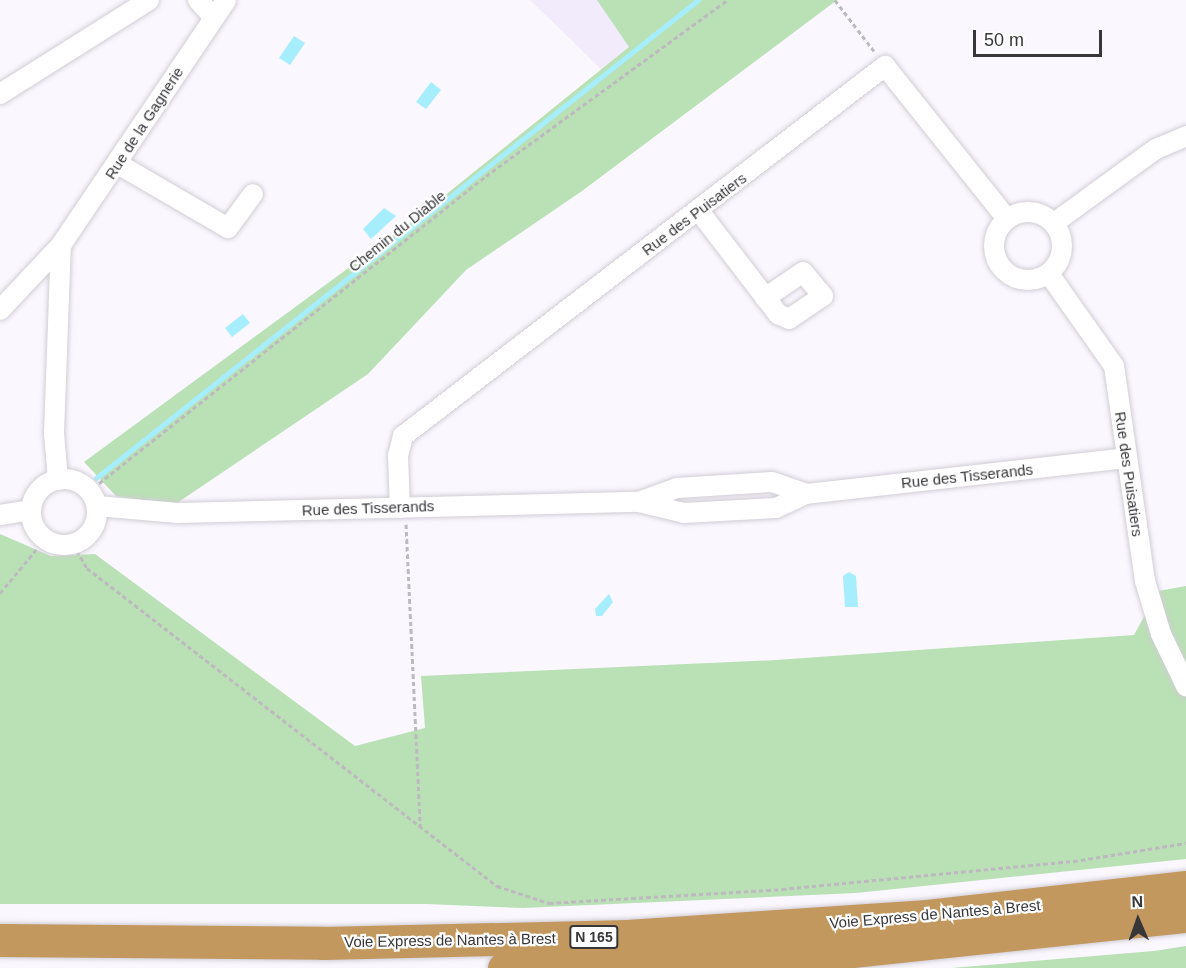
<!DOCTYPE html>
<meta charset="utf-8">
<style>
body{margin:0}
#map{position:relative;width:1186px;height:968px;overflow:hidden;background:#faf7fe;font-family:Helvetica,sans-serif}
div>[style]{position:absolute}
.built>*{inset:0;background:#f2ebfb}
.green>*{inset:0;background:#bae0b5}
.water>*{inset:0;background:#a6eefd}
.stream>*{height:5px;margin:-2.5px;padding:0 2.5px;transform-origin:2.5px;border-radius:2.5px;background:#a6eefd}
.path>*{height:3px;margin-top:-1.5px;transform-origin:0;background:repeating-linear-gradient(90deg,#bcb9bf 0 4.5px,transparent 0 7.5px)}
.roads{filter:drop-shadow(0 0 2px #d1cdd5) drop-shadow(0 0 2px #d1cdd5)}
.minor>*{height:20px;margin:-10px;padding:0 10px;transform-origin:10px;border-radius:10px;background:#fff}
.minor>.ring{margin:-10px;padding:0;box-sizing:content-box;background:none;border:20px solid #fff;border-radius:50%}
.trunk>*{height:33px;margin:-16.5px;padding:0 16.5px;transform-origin:16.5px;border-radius:16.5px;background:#c3985e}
span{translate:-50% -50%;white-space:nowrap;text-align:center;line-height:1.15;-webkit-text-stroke:4.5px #fff;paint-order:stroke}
.shield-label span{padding:2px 4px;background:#fff;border:2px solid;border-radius:4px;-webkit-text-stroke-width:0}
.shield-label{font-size:14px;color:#373639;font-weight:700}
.street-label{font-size:15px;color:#373639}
.north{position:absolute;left:1108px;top:890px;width:60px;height:60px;-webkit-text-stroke:4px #fff;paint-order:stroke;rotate:358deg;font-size:16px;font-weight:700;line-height:24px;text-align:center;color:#373639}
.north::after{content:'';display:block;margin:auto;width:21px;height:27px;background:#373639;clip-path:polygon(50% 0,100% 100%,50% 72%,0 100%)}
.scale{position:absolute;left:973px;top:30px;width:129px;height:27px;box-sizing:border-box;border:3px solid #373639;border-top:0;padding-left:8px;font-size:18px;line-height:21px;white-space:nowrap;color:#373639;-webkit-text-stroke:4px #fff;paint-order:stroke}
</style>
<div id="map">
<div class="built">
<i style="clip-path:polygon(530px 0,713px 0,611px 79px)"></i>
</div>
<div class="green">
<i style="clip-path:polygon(597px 0,837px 0,582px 191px,466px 270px,368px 374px,174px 505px,116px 496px,84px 462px,418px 217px,629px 47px)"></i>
<i style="clip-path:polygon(0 534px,51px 556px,95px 554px,355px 746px,425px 728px,421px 676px,776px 660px,1134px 635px,1158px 591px,1186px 586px,1186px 859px,856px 893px,523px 908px,427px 904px,0 904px)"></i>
<i style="clip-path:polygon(1186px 946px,1186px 968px,951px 968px,1154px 951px)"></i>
</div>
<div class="water">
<i style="clip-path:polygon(294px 36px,305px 43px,290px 65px,279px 58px)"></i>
<i style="clip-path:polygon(431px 82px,441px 90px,426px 109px,416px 102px)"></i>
<i style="clip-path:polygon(384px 208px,396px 216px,371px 239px,363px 229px)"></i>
<i style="clip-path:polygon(243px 314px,250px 323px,232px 337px,225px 328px)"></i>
<i style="clip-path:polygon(849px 572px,856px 576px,858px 607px,845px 607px,843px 576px)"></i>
<i style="clip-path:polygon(609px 594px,613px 602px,602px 616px,596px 616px,595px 609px)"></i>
</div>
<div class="stream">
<i style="left:96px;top:478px;width:769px;rotate:-38.45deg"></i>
</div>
<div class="path">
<i style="left:835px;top:0;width:64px;rotate:52.6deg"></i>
<i style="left:93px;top:488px;width:502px;rotate:-38.45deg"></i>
<i style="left:486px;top:176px;width:298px;rotate:-36.1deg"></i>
<i style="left:406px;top:524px;width:302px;rotate:87.3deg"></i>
<i style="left:73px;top:544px;width:28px;rotate:60deg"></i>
<i style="left:87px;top:568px;width:519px;rotate:37.8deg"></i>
<i style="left:497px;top:886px;width:55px;rotate:18.1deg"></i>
<i style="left:549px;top:903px;width:233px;rotate:-3.4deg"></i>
<i style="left:782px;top:889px;width:300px;rotate:-5.5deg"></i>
<i style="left:1081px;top:860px;width:106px;rotate:-9.2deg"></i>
<i style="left:0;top:593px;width:70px;rotate:-50.2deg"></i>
</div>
<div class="roads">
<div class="minor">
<i style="left:198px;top:0;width:24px;rotate:48deg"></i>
<i style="left:0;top:94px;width:176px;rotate:-32.2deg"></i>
<i style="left:118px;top:164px;width:127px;rotate:30.2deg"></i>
<i style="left:228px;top:228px;width:42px;rotate:-53.7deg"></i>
<i style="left:699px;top:211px;width:130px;rotate:52.5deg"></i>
<i style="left:778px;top:314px;width:12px;rotate:24deg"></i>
<i style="left:789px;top:319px;width:41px;rotate:-34.1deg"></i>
<i style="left:823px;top:296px;width:31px;rotate:-130deg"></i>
<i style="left:803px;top:272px;width:46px;rotate:145.6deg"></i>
<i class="ring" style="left:994px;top:212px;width:48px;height:48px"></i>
<i style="left:1054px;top:223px;width:126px;rotate:-36deg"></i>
<i style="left:1156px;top:149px;width:33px;rotate:-23deg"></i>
<i style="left:1049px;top:274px;width:113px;rotate:54.8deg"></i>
<i style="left:1114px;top:366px;width:217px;rotate:81.8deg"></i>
<i style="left:1145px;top:581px;width:55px;rotate:73.2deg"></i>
<i style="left:1161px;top:634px;width:58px;rotate:64.3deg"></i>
<i style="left:0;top:310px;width:89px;rotate:-46.8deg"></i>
<i style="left:61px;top:245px;width:295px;rotate:-56deg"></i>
<i class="ring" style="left:31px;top:479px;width:46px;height:46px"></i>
<i style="left:58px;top:480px;width:47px;rotate:-94.9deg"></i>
<i style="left:54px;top:433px;width:188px;rotate:-87.9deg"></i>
<i style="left:639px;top:502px;width:40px;rotate:-20.2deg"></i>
<i style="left:677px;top:488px;width:95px;rotate:-3.6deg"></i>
<i style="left:772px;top:482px;width:36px;rotate:19deg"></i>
<i style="left:97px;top:506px;width:81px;rotate:4.9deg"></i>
<i style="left:178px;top:513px;width:461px;rotate:-1.4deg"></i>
<i style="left:639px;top:502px;width:46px;rotate:13.7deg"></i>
<i style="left:684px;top:513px;width:92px;rotate:-3.1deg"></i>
<i style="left:776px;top:508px;width:33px;rotate:-25deg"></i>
<i style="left:806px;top:494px;width:323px;rotate:-6.4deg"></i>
<i style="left:400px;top:508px;width:52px;rotate:-92.2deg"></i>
<i style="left:398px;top:456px;width:21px;rotate:-76deg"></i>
<i style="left:403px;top:436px;width:608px;rotate:-37.51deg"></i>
<i style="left:885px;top:66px;width:196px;rotate:51.4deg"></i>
<i style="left:0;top:515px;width:31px;rotate:-9deg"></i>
</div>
<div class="trunk">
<i style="left:0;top:940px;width:323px;rotate:0.5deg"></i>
<i style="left:323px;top:943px;width:304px;rotate:-1.3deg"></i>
<i style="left:627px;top:936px;width:301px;rotate:-3.8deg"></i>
<i style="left:927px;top:916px;width:261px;rotate:-6.4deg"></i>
<i style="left:504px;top:968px;width:348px;rotate:-2.8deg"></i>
<i style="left:852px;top:951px;width:336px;rotate:-6deg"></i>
</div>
</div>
<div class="shield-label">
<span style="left:594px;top:937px">N 165</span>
</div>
<div class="street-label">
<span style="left:144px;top:123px;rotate:-57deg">Rue de la Gagnerie</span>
<span style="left:694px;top:214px;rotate:-37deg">Rue des Puisatiers</span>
<span style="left:397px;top:231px;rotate:-39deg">Chemin du Diable</span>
<span style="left:1129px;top:474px;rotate:82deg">Rue des Puisatiers</span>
<span style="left:967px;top:476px;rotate:-6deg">Rue des Tisserands</span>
<span style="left:368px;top:508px;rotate:-2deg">Rue des Tisserands</span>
<span style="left:935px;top:914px;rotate:-5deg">Voie Express de Nantes à Brest</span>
<span style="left:450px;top:940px;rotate:-1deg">Voie Express de Nantes à Brest</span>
</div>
<div class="north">N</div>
<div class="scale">50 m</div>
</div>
